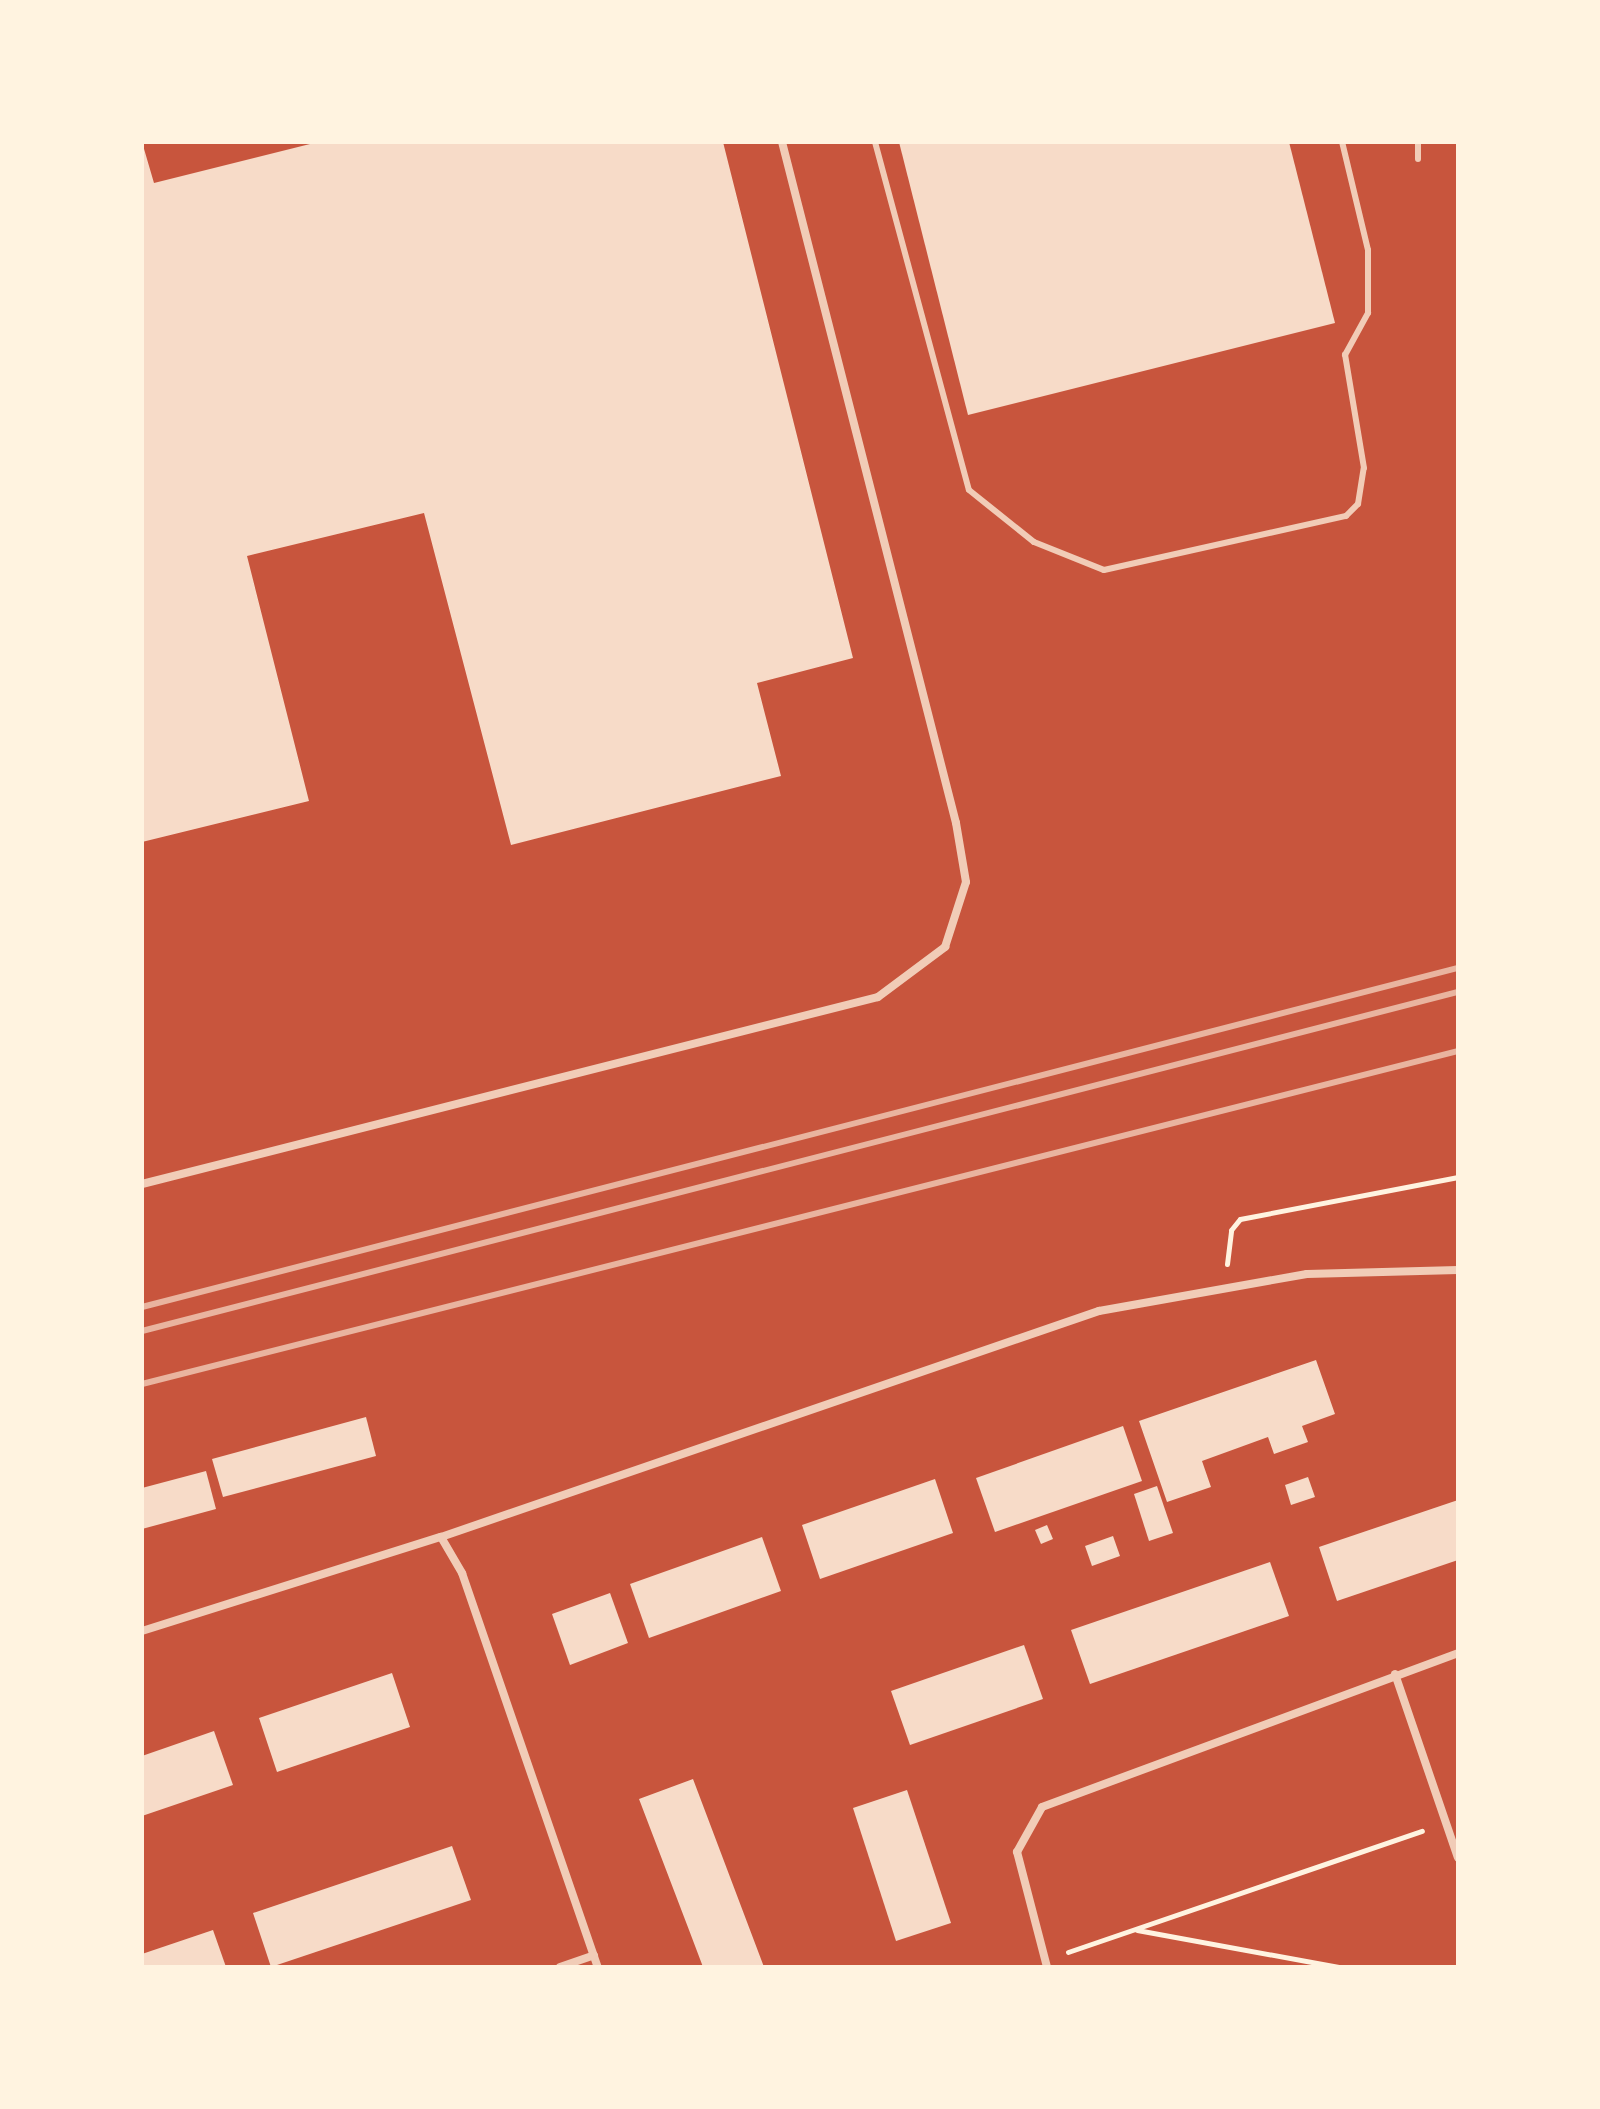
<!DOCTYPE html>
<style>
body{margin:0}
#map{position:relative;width:1600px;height:2109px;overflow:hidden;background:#c8553d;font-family:Mulish,sans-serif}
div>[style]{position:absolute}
.building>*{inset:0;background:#f7dbc8}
.path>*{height:5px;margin:-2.5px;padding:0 2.5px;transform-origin:2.5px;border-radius:2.5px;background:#fff3e0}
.service>*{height:6px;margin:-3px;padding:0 3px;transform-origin:3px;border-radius:3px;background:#f1ccb7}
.minor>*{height:8px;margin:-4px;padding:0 4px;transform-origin:4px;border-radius:4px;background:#f1ccb7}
.rail>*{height:6px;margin:-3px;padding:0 3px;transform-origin:3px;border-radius:3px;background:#e9b49f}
span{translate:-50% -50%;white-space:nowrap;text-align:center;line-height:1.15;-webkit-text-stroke:6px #fff3e0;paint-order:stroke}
.frame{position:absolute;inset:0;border:144px solid #fff3e0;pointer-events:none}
</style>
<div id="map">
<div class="building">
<i style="clip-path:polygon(142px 142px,154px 183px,318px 142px,723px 142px,853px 658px,757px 683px,781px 776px,511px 845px,424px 513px,247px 556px,309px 801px,142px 842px)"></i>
<i style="clip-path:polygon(899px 142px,1289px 142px,1335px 323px,968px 415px)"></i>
<i style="clip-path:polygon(1316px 1360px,1335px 1414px,1302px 1426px,1308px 1442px,1274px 1454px,1268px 1437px,1202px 1461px,1211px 1487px,1167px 1502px,1139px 1421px)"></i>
<i style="clip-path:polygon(366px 1417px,376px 1456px,223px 1497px,212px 1459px)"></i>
<i style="clip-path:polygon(1123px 1426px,1142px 1481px,995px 1532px,976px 1478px)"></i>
<i style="clip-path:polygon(206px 1471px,216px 1509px,142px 1529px,142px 1488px)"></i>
<i style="clip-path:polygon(1308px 1477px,1315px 1497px,1291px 1505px,1285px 1485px)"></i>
<i style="clip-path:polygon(935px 1479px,953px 1533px,820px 1579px,802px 1525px)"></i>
<i style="clip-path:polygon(1157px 1486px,1173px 1533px,1149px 1541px,1134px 1494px)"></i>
<i style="clip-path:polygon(1458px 1500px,1458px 1560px,1337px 1601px,1319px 1547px)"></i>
<i style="clip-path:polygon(1047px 1525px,1053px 1539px,1041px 1544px,1035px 1530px)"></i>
<i style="clip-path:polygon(1113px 1536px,1120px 1556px,1092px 1566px,1085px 1546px)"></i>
<i style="clip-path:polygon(762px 1537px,781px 1591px,649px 1638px,630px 1584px)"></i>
<i style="clip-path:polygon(1270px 1562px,1289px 1616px,1090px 1684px,1071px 1630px)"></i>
<i style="clip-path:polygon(610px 1593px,628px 1643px,570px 1665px,552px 1614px)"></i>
<i style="clip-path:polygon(1024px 1645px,1043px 1699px,910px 1745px,891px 1691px)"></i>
<i style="clip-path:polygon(392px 1673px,410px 1727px,277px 1772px,259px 1718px)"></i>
<i style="clip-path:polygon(214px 1731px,233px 1785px,142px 1816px,142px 1756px)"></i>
<i style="clip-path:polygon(693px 1779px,730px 1877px,764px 1967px,703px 1967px,689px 1930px,639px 1799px)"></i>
<i style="clip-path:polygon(907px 1790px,951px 1923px,896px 1941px,853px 1808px)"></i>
<i style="clip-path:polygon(452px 1846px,471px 1900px,271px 1967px,253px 1913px)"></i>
<i style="clip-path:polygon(213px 1930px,226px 1967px,142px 1967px,142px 1954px)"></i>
</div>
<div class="path">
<i style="left:1227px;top:1264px;width:34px;rotate:-83deg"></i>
<i style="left:1231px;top:1230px;width:14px;rotate:-51deg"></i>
<i style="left:1240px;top:1219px;width:222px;rotate:-10.9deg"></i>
<i style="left:1137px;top:1930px;width:205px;rotate:10.4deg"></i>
<i style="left:1068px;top:1952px;width:374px;rotate:-18.9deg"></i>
</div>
<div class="service">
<i style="left:875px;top:142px;width:360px;rotate:74.9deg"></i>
<i style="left:969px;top:490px;width:83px;rotate:38.7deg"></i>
<i style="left:1034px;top:542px;width:75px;rotate:21.8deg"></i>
<i style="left:1104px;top:570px;width:248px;rotate:-12.6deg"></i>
<i style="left:1346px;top:516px;width:17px;rotate:-45deg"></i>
<i style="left:1358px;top:504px;width:36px;rotate:-81deg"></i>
<i style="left:1364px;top:468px;width:115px;rotate:-99.5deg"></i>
<i style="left:1345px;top:355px;width:48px;rotate:-61.3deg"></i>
<i style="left:1368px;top:313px;width:63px;rotate:-90deg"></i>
<i style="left:1368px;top:250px;width:111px;rotate:-103.5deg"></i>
<i style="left:1418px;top:142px;width:17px;rotate:90deg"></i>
</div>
<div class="minor">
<i style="left:142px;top:1184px;width:759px;rotate:-14.26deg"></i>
<i style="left:878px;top:997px;width:84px;rotate:-36.7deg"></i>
<i style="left:945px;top:947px;width:68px;rotate:-72.1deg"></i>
<i style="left:966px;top:882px;width:60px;rotate:-99.6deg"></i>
<i style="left:956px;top:823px;width:703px;rotate:-104.33deg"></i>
<i style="left:441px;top:1537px;width:42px;rotate:59.7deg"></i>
<i style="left:462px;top:1573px;width:417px;rotate:71deg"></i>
<i style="left:142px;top:1631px;width:313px;rotate:-17.5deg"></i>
<i style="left:441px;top:1537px;width:696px;rotate:-18.96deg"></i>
<i style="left:1099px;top:1311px;width:211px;rotate:-10.1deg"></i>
<i style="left:1307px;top:1274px;width:151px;rotate:-1.5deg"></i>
<i style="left:1395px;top:1674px;width:194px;rotate:71.1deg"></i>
<i style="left:560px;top:1967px;width:36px;rotate:-19deg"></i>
<i style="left:1047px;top:1967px;width:119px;rotate:-104.6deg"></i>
<i style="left:1017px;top:1852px;width:51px;rotate:-60.9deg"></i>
<i style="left:1042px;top:1807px;width:444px;rotate:-20.3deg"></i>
</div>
<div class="rail">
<i style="left:142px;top:1307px;width:1359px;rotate:-14.45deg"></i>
<i style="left:142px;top:1331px;width:1359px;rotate:-14.45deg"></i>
<i style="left:142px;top:1384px;width:1357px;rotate:-14.2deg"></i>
</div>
<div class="frame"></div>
</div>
